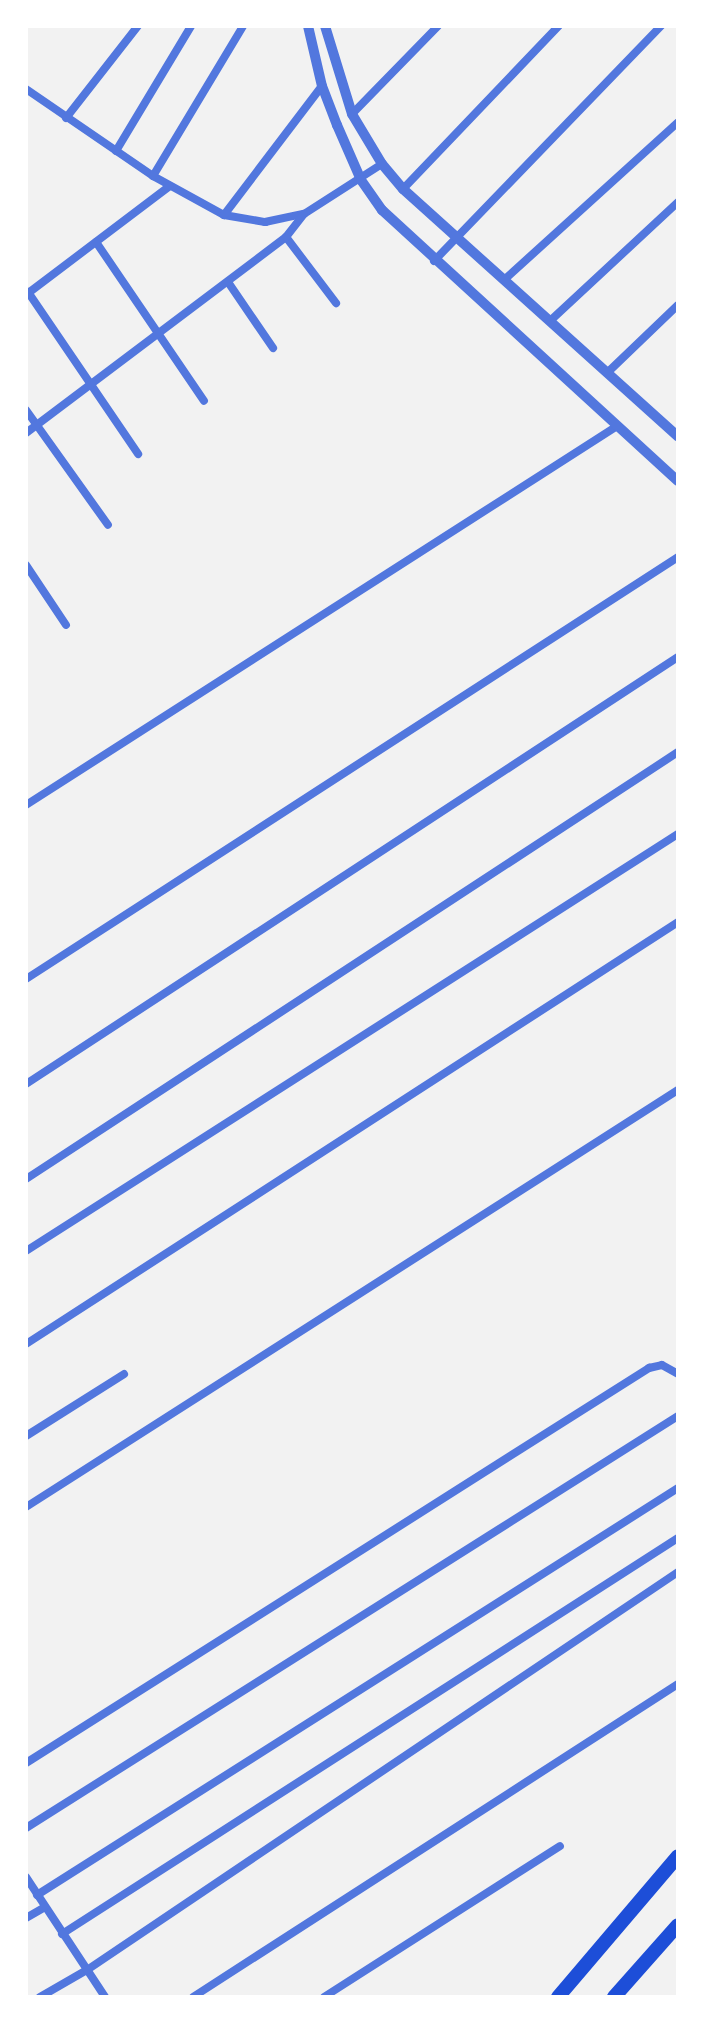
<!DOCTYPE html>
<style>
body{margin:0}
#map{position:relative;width:704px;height:2023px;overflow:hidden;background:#f2f2f2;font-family:"Source Sans 3",sans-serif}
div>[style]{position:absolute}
.minor>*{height:8px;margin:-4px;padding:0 4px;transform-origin:4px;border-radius:4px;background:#5277de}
.tertiary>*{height:10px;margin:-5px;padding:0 5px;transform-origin:5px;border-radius:5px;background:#5277de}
.motorway>*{height:14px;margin:-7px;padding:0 7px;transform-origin:7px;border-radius:7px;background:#1d4ed8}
span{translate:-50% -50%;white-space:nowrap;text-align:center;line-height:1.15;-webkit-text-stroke:6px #fff;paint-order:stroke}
.frame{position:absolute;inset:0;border:28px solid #fff;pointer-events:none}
</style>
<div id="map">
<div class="minor">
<i style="left:26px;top:89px;width:154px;rotate:34.4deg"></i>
<i style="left:153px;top:176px;width:81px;rotate:28.8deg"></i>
<i style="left:224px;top:215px;width:42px;rotate:9.7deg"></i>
<i style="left:265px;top:222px;width:40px;rotate:-12deg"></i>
<i style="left:304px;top:214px;width:93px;rotate:-32.7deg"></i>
<i style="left:352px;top:114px;width:123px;rotate:-45.7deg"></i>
<i style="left:66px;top:118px;width:117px;rotate:-52deg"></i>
<i style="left:116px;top:151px;width:146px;rotate:-59deg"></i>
<i style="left:153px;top:176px;width:175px;rotate:-59deg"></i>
<i style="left:403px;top:189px;width:226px;rotate:-46.3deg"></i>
<i style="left:224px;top:215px;width:162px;rotate:-52.8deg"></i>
<i style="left:286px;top:237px;width:83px;rotate:52.9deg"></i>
<i style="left:96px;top:242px;width:192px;rotate:55.8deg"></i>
<i style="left:434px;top:261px;width:327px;rotate:-46deg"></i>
<i style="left:504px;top:280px;width:235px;rotate:-42.2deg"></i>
<i style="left:228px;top:282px;width:80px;rotate:55.7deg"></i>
<i style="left:28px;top:292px;width:196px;rotate:55.8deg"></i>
<i style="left:27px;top:294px;width:179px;rotate:-37.1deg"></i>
<i style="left:550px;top:321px;width:175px;rotate:-42.9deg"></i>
<i style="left:607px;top:373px;width:98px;rotate:-43.8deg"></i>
<i style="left:26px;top:410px;width:141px;rotate:54.5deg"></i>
<i style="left:26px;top:433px;width:326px;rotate:-37deg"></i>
<i style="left:286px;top:237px;width:29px;rotate:-52deg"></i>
<i style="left:26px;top:565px;width:72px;rotate:56.3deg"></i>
<i style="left:26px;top:805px;width:702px;rotate:-32.67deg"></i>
<i style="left:26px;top:979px;width:777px;rotate:-32.91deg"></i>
<i style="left:26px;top:1084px;width:779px;rotate:-33.22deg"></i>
<i style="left:26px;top:1179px;width:779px;rotate:-33.22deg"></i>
<i style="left:26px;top:1251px;width:774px;rotate:-32.6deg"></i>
<i style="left:26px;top:1344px;width:777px;rotate:-32.91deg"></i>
<i style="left:26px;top:1436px;width:116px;rotate:-32.3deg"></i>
<i style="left:26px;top:1507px;width:774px;rotate:-32.6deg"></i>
<i style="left:26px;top:1763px;width:738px;rotate:-32.38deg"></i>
<i style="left:649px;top:1368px;width:13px;rotate:-13deg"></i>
<i style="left:662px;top:1365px;width:18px;rotate:29deg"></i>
<i style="left:26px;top:1828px;width:771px;rotate:-32.29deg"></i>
<i style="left:26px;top:1877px;width:144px;rotate:56.6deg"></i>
<i style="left:37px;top:1895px;width:759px;rotate:-32.41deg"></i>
<i style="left:26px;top:1918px;width:22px;rotate:-30deg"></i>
<i style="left:62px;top:1934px;width:732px;rotate:-32.74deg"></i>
<i style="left:40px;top:1997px;width:54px;rotate:-29.9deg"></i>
<i style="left:87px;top:1970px;width:713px;rotate:-33.96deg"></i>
<i style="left:193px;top:1997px;width:577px;rotate:-32.84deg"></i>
<i style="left:324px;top:1997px;width:280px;rotate:-32.6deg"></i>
</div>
<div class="tertiary">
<i style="left:308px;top:26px;width:62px;rotate:76.9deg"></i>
<i style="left:322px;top:86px;width:42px;rotate:69deg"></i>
<i style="left:337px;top:125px;width:60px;rotate:66.4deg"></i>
<i style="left:361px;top:180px;width:37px;rotate:55deg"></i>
<i style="left:382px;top:210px;width:401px;rotate:42.5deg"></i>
<i style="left:325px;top:26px;width:92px;rotate:72.9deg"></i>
<i style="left:352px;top:114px;width:58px;rotate:59deg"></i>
<i style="left:382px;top:164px;width:33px;rotate:50deg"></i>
<i style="left:403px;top:189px;width:370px;rotate:42deg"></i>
</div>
<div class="motorway">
<i style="left:558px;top:1997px;width:185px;rotate:-49.6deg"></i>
<i style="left:614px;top:1997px;width:96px;rotate:-48.4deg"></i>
</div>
<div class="frame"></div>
</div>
